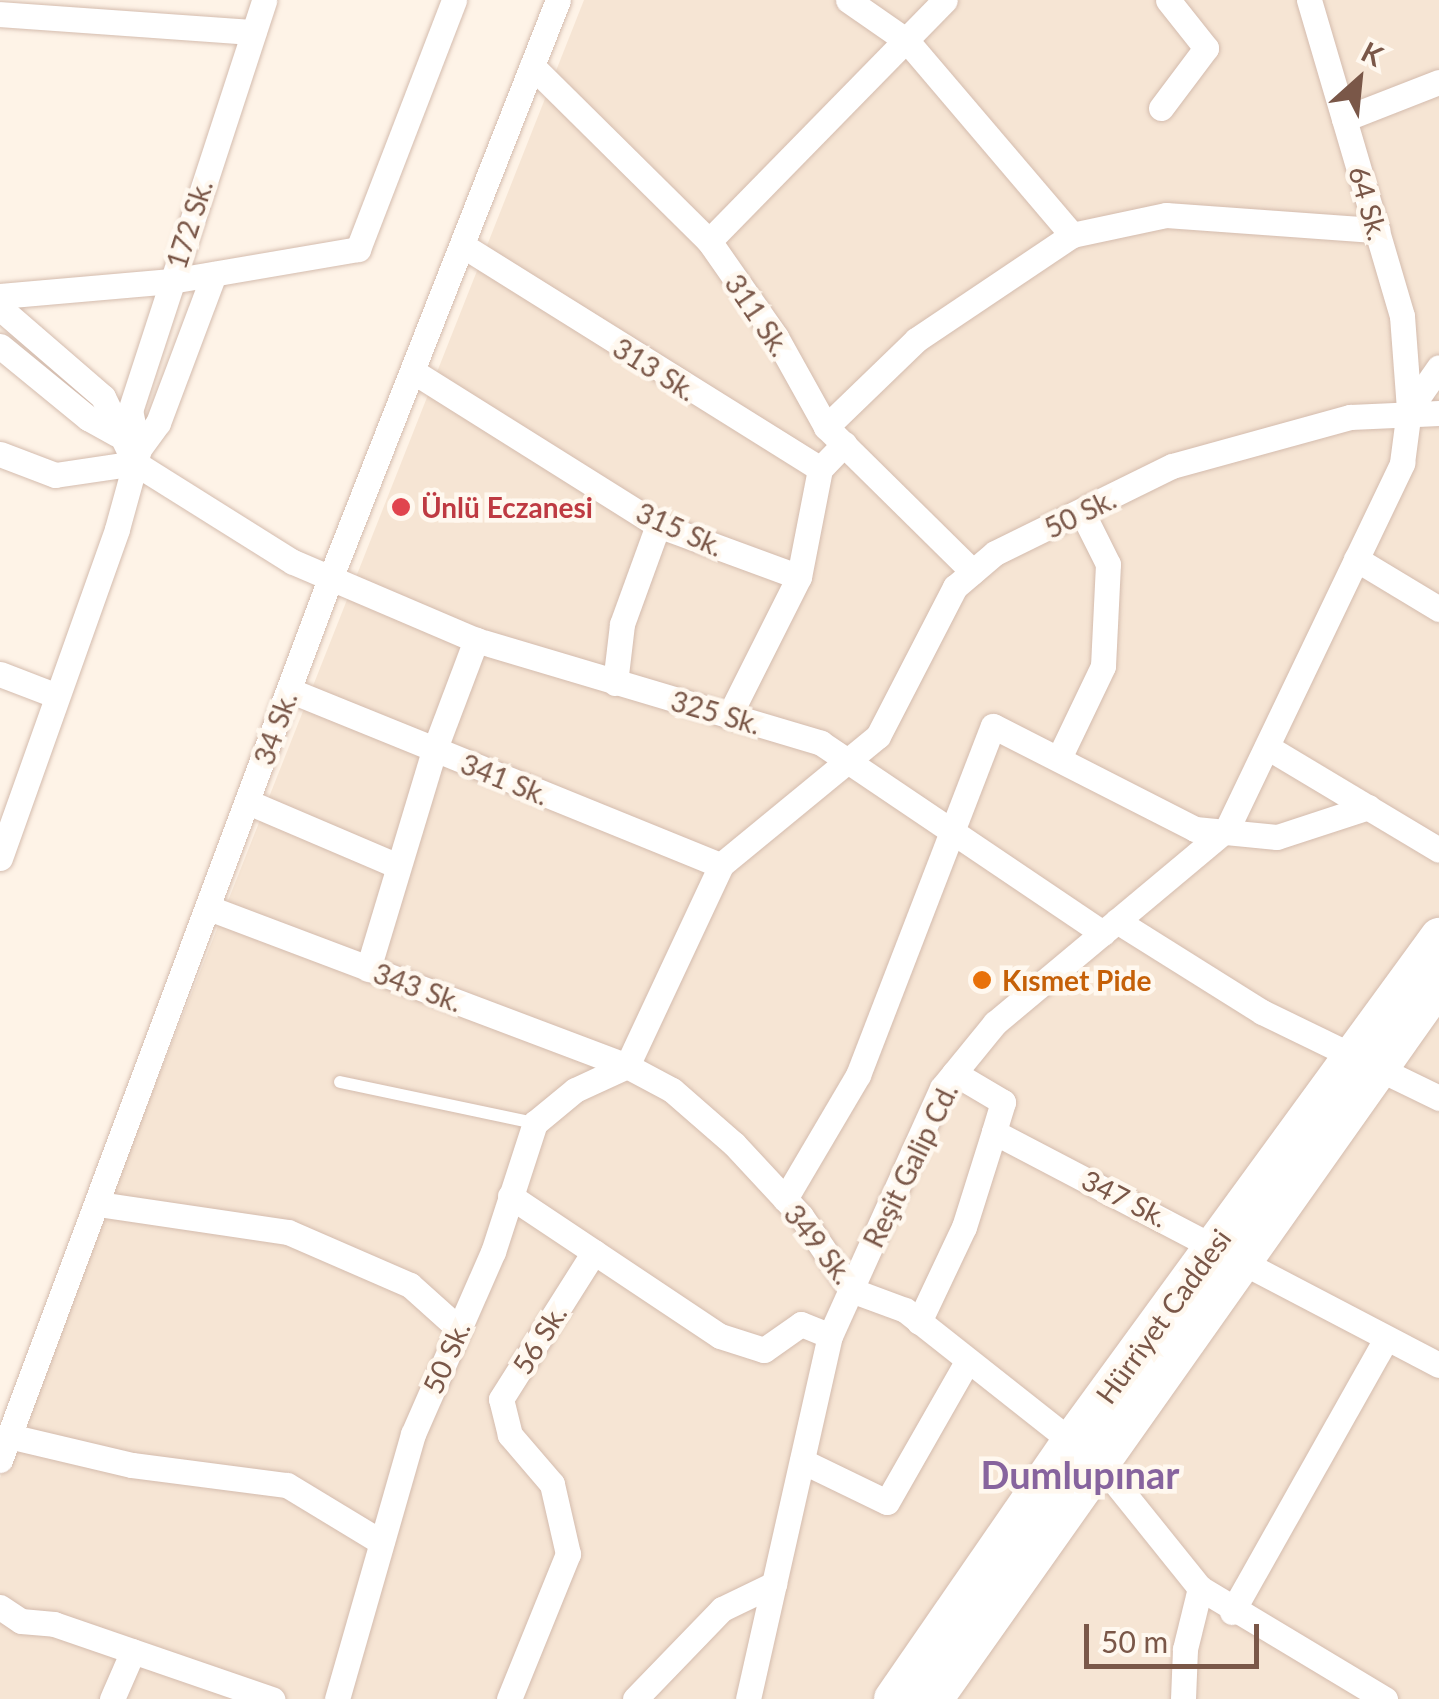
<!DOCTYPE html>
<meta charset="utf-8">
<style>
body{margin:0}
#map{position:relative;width:1439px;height:1699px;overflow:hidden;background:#fef3e7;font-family:Lato,sans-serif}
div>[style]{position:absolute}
.residential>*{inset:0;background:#f6e5d4}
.roads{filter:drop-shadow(0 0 2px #d4bcae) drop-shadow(0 0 2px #d4bcae)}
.service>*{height:12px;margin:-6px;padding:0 6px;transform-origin:6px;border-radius:6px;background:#fff}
.minor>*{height:25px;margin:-12.5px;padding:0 12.5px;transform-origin:12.5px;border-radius:12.5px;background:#fff}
.secondary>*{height:38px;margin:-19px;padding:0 19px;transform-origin:19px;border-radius:19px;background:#fff}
.dots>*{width:28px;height:28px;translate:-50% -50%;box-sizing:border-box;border:5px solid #fff8ef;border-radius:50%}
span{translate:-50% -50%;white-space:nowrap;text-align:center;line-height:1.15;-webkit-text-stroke:9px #fff8ef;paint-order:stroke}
.street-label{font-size:28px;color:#7a5748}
.health-label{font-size:28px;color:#be3a42;font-weight:700}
.left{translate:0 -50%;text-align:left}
.food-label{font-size:28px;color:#c56008;font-weight:700}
.district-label{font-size:38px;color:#87649e;font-weight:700}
.north{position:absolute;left:1309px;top:30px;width:100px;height:100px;-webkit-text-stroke:8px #fff8ef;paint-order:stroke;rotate:27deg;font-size:28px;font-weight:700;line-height:40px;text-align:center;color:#7a5748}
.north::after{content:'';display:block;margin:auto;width:35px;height:45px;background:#7a5748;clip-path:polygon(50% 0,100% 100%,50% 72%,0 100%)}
.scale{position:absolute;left:1084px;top:1624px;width:175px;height:45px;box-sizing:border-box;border:5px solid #7a5748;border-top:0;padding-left:12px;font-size:30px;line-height:35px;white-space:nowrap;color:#7a5748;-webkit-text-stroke:8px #fff8ef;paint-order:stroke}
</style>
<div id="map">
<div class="residential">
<i style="clip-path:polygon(584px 0,1439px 0,1439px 1699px,0 1699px,0 1478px)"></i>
</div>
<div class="roads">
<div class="service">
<i style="left:340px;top:1082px;width:199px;rotate:11.9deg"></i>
</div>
<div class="minor">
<i style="left:848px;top:0;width:72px;rotate:34.8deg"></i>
<i style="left:907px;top:41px;width:255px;rotate:49.6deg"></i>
<i style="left:1309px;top:0;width:329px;rotate:73.6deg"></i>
<i style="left:1402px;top:316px;width:94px;rotate:85.7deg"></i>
<i style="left:0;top:14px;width:254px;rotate:4.1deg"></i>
<i style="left:532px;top:66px;width:249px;rotate:44.7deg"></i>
<i style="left:709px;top:241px;width:117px;rotate:55.1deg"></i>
<i style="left:776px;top:337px;width:103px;rotate:60.9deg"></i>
<i style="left:826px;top:427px;width:206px;rotate:44.6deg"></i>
<i style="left:1161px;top:108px;width:75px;rotate:-53.1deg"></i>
<i style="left:1206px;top:48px;width:61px;rotate:-128.4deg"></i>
<i style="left:1344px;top:119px;width:102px;rotate:-21.3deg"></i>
<i style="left:709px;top:241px;width:337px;rotate:-45.6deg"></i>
<i style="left:462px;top:245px;width:422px;rotate:32deg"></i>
<i style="left:820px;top:469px;width:35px;rotate:-46deg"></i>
<i style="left:0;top:296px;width:172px;rotate:-5deg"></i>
<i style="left:171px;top:281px;width:190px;rotate:-9.7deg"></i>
<i style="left:358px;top:249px;width:267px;rotate:-68.9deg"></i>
<i style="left:0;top:308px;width:136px;rotate:40.8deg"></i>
<i style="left:103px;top:397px;width:73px;rotate:64.1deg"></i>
<i style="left:135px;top:463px;width:186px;rotate:32.1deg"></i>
<i style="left:293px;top:562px;width:199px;rotate:23.1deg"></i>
<i style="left:476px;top:640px;width:360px;rotate:16.6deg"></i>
<i style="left:821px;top:743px;width:340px;rotate:34deg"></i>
<i style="left:0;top:346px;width:114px;rotate:39.3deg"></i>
<i style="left:88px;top:418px;width:33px;rotate:29deg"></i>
<i style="left:414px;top:372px;width:288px;rotate:32.1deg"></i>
<i style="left:658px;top:525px;width:150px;rotate:20.2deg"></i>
<i style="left:826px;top:427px;width:125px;rotate:-44deg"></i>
<i style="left:916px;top:340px;width:188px;rotate:-33.9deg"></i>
<i style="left:1072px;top:235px;width:96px;rotate:-12deg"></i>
<i style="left:1166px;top:215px;width:212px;rotate:4.1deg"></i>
<i style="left:137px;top:443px;width:33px;rotate:-102deg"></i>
<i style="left:130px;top:411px;width:432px;rotate:-71.9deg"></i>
<i style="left:0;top:454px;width:59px;rotate:20.9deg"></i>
<i style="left:55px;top:475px;width:81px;rotate:-8.5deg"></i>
<i style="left:1356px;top:559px;width:97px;rotate:31.1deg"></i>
<i style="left:0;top:674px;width:61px;rotate:21.1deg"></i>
<i style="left:615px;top:683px;width:59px;rotate:-83.2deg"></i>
<i style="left:622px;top:624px;width:105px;rotate:-70deg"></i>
<i style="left:289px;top:690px;width:466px;rotate:22.1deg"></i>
<i style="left:729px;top:716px;width:156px;rotate:-63.3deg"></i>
<i style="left:799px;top:577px;width:110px;rotate:-79deg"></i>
<i style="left:1267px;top:747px;width:200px;rotate:30.9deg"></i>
<i style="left:1059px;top:758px;width:102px;rotate:-64.4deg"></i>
<i style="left:1103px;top:666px;width:102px;rotate:-87.2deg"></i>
<i style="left:1108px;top:564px;width:56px;rotate:-116.6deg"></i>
<i style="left:248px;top:802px;width:163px;rotate:23.1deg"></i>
<i style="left:0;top:858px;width:349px;rotate:-70.4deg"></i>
<i style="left:117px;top:529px;width:83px;rotate:-74.6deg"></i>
<i style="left:139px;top:449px;width:32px;rotate:-54deg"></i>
<i style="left:158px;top:423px;width:159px;rotate:-69.4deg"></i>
<i style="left:209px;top:908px;width:447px;rotate:20.7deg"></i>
<i style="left:627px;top:1066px;width:51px;rotate:28.1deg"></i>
<i style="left:672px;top:1090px;width:82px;rotate:41.1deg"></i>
<i style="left:734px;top:1144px;width:98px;rotate:47.1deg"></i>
<i style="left:801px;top:1216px;width:89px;rotate:56deg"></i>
<i style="left:851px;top:1290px;width:58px;rotate:20.3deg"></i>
<i style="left:905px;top:1310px;width:250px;rotate:38.3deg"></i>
<i style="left:1101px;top:1465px;width:158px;rotate:51.2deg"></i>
<i style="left:1200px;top:1588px;width:216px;rotate:31deg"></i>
<i style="left:1117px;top:921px;width:171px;rotate:32.1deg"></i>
<i style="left:1262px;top:1012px;width:197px;rotate:25.9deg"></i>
<i style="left:368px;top:969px;width:228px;rotate:-73.2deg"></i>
<i style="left:434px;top:751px;width:119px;rotate:-69.3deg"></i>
<i style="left:627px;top:1066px;width:222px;rotate:-64.9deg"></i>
<i style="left:721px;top:865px;width:203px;rotate:-39.4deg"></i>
<i style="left:878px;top:736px;width:168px;rotate:-62.7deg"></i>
<i style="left:955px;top:587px;width:52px;rotate:-40.4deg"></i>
<i style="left:995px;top:553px;width:197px;rotate:-26.2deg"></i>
<i style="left:1172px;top:466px;width:185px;rotate:-15.4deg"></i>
<i style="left:1350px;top:417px;width:89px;rotate:-2.6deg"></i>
<i style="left:954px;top:1073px;width:57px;rotate:30.6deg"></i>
<i style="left:1003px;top:1102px;width:31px;rotate:107deg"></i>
<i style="left:994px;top:1132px;width:502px;rotate:27.64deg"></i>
<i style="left:510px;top:1196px;width:252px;rotate:33.7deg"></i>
<i style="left:720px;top:1336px;width:46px;rotate:17.7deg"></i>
<i style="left:764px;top:1350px;width:45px;rotate:-35.1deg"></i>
<i style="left:801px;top:1324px;width:31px;rotate:22deg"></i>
<i style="left:785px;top:1199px;width:144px;rotate:-59.5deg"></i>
<i style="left:858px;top:1075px;width:374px;rotate:-68.9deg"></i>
<i style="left:993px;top:726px;width:227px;rotate:27deg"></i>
<i style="left:1195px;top:829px;width:82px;rotate:5.6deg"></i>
<i style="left:1277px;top:837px;width:96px;rotate:-18.2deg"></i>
<i style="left:98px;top:1204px;width:192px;rotate:8.4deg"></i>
<i style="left:288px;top:1232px;width:133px;rotate:23.5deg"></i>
<i style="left:410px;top:1285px;width:64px;rotate:41.9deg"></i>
<i style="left:919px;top:1322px;width:105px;rotate:-64.7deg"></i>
<i style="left:964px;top:1227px;width:100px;rotate:-72.5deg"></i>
<i style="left:9px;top:1436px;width:126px;rotate:13.3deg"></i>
<i style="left:132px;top:1465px;width:156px;rotate:7.4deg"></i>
<i style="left:287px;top:1485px;width:110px;rotate:31.2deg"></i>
<i style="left:0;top:1460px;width:941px;rotate:-69.47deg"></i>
<i style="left:330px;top:579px;width:622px;rotate:-68.51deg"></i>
<i style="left:802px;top:1461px;width:94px;rotate:25.8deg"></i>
<i style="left:887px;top:1502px;width:163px;rotate:-60.3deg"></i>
<i style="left:0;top:1607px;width:25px;rotate:34deg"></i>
<i style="left:21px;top:1621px;width:33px;rotate:5deg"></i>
<i style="left:54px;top:1624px;width:231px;rotate:19deg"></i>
<i style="left:1232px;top:1612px;width:312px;rotate:-60.6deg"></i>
<i style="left:112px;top:1699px;width:52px;rotate:-66.4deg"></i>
<i style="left:337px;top:1699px;width:276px;rotate:-74deg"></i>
<i style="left:413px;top:1434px;width:199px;rotate:-66.3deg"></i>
<i style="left:493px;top:1252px;width:136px;rotate:-72deg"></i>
<i style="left:535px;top:1123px;width:52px;rotate:-39.5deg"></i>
<i style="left:575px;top:1090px;width:57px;rotate:-24.8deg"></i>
<i style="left:509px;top:1699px;width:157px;rotate:-67.9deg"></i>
<i style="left:568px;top:1554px;width:72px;rotate:-102.9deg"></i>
<i style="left:552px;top:1484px;width:65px;rotate:-130.6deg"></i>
<i style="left:510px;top:1435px;width:37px;rotate:-104deg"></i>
<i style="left:501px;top:1399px;width:174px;rotate:-57.7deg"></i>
<i style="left:635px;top:1699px;width:125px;rotate:-46deg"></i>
<i style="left:722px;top:1609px;width:58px;rotate:-25.7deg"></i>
<i style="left:748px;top:1699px;width:372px;rotate:-77.3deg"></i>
<i style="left:830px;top:1336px;width:272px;rotate:-65.7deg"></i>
<i style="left:942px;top:1088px;width:84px;rotate:-50.8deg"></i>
<i style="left:995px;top:1023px;width:302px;rotate:-39.9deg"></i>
<i style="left:1227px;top:829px;width:406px;rotate:-64.4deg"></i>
<i style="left:1402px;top:463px;width:53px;rotate:-82.5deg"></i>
<i style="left:1409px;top:410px;width:52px;rotate:-55.1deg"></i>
<i style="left:1183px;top:1699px;width:50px;rotate:-87.7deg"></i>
<i style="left:1185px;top:1649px;width:63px;rotate:-76.2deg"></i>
</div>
<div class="secondary">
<i style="left:893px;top:1699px;width:315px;rotate:-55.4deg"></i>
<i style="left:1072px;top:1440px;width:623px;rotate:-53.88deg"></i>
<i style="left:934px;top:1699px;width:875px;rotate:-54.77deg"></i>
</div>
</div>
<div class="dots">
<i style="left:401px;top:507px;background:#e0444e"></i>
<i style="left:982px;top:980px;background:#e8710a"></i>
</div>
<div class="street-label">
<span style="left:1369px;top:203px;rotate:74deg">64 Sk.</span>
<span style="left:189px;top:224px;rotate:-72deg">172 Sk.</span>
<span style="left:758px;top:315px;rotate:56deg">311 Sk.</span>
<span style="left:655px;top:369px;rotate:32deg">313 Sk.</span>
<span style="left:1080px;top:513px;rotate:-26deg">50 Sk.</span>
<span style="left:680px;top:529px;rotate:24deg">315 Sk.</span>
<span style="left:716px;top:712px;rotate:16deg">325 Sk.</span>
<span style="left:275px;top:728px;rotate:-70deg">34 Sk.</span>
<span style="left:505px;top:779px;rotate:22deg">341 Sk.</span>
<span style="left:418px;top:987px;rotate:20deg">343 Sk.</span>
<span style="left:910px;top:1165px;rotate:-64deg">Reşit Galip Cd.</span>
<span style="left:1125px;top:1198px;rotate:27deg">347 Sk.</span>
<span style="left:819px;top:1244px;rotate:52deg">349 Sk.</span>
<span style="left:1163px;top:1316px;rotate:-54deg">Hürriyet Caddesi</span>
<span style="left:539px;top:1339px;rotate:-58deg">56 Sk.</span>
<span style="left:446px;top:1357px;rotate:-66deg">50 Sk.</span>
</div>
<div class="health-label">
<span class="left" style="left:421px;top:507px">Ünlü Eczanesi</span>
</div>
<div class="food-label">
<span class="left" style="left:1002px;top:980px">Kısmet Pide</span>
</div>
<div class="district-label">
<span style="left:1080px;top:1475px">Dumlupınar</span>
</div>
<div class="north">K</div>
<div class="scale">50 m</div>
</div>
